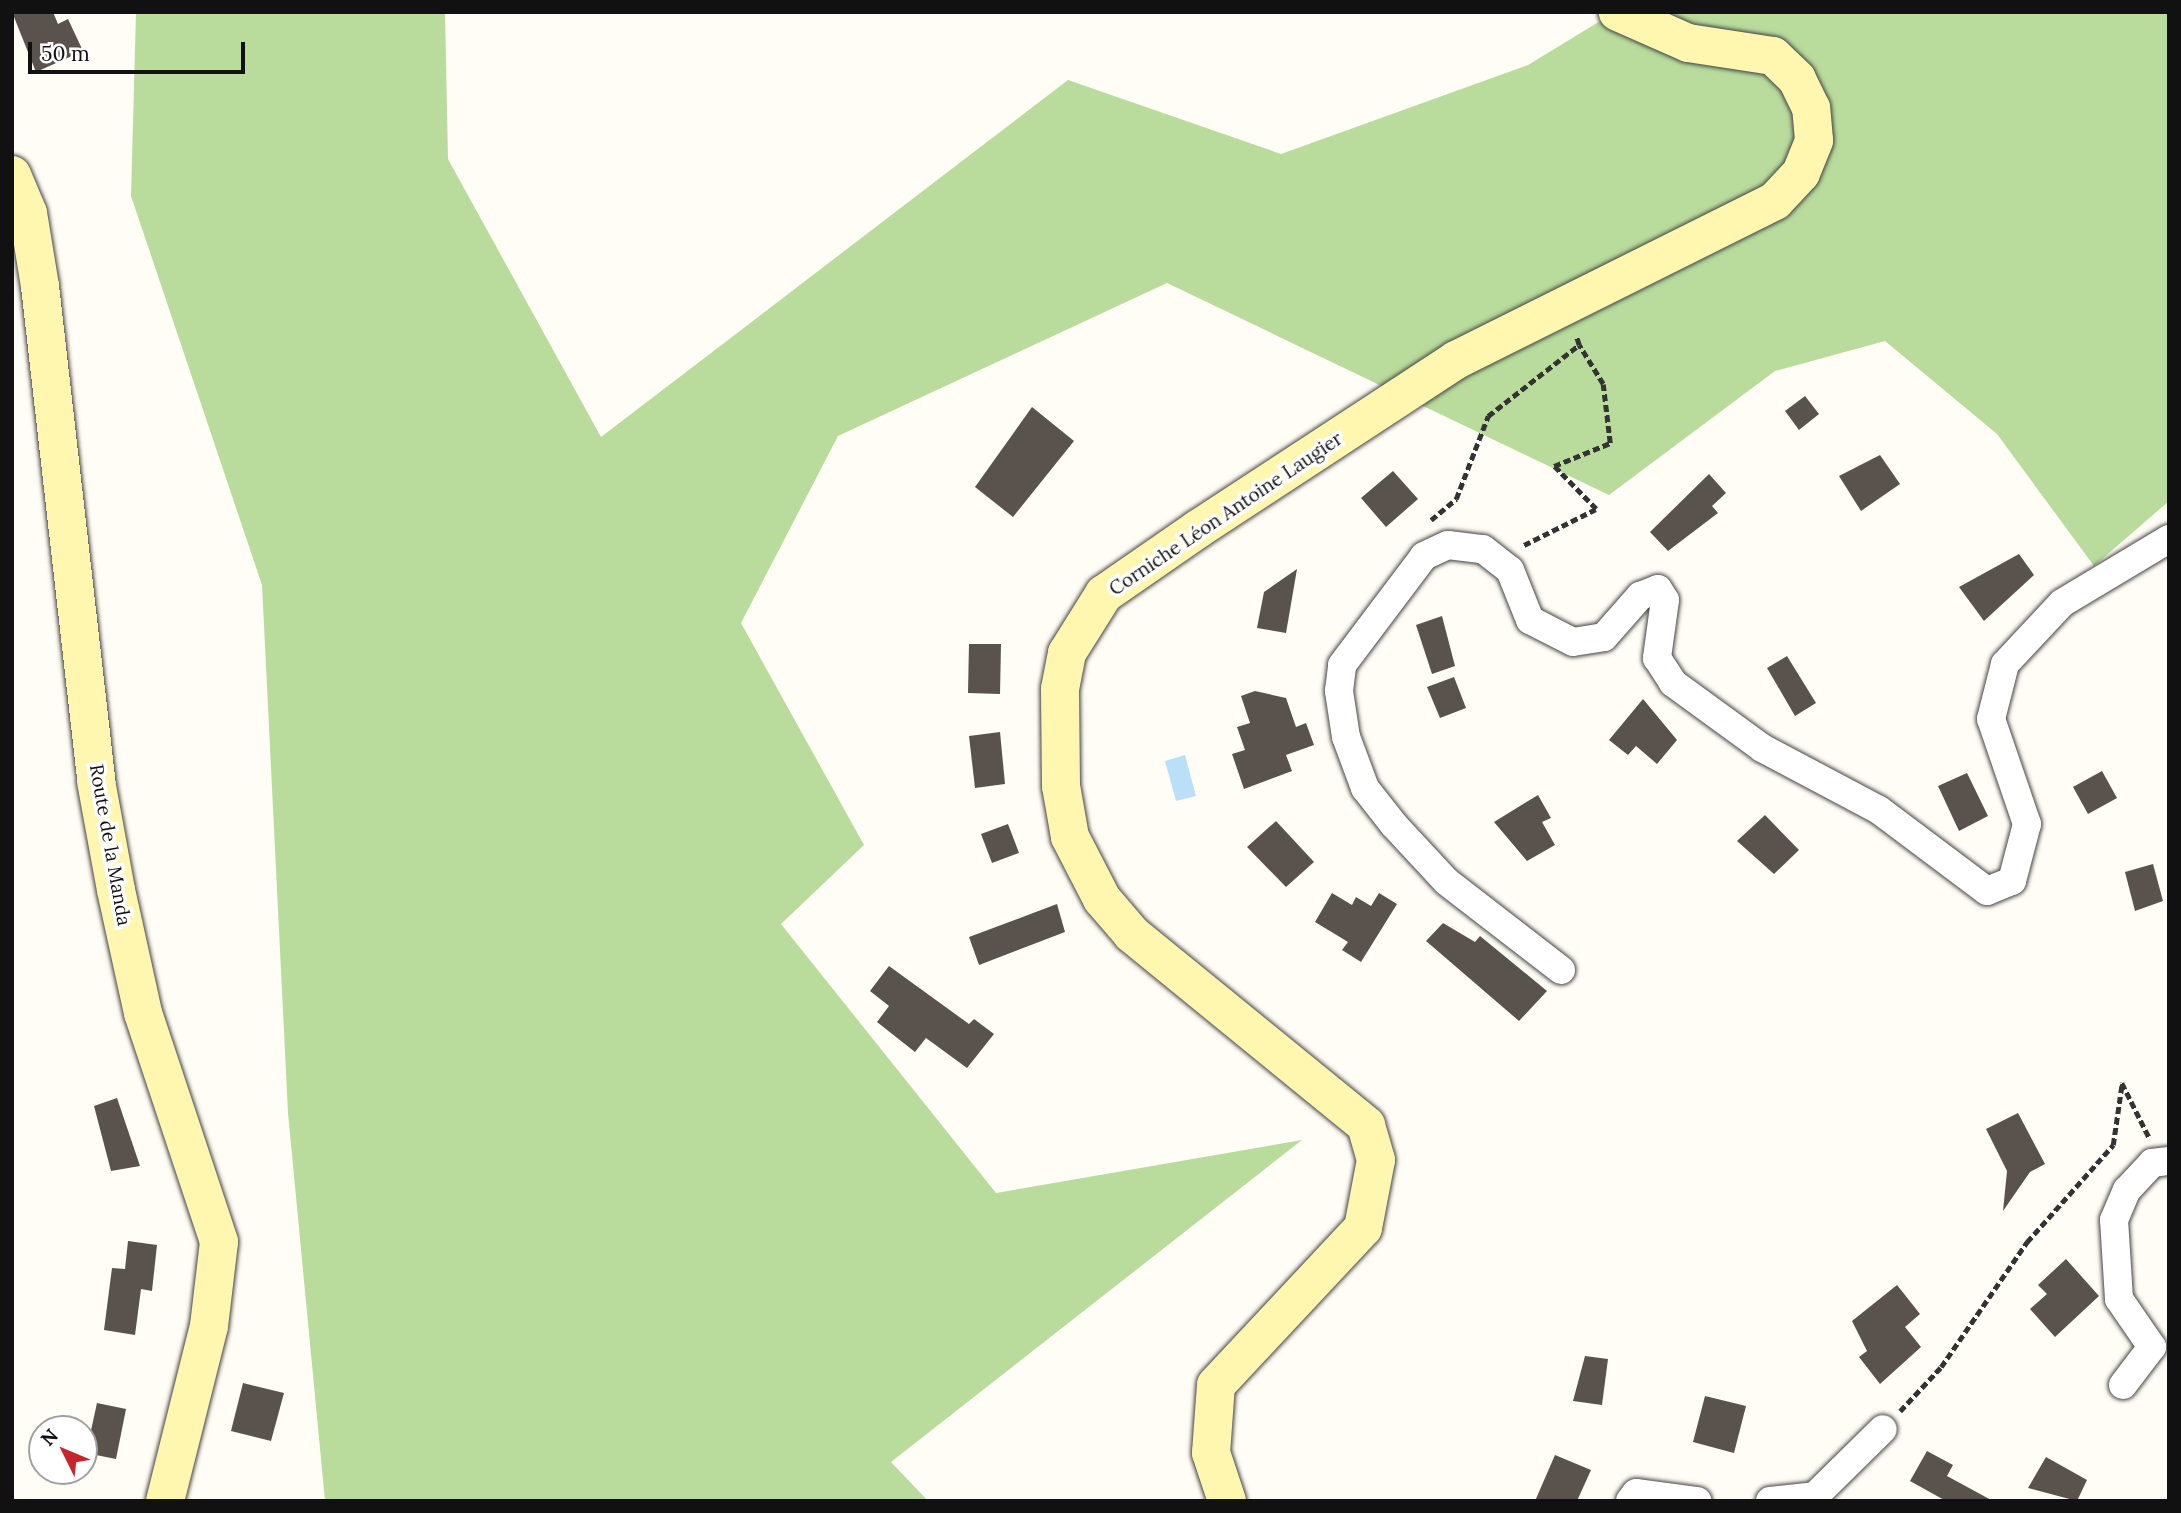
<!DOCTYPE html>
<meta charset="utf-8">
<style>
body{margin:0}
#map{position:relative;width:2181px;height:1513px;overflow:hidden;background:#fffdf5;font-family:Lora,serif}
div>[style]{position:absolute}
.forest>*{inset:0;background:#b9dc9c}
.water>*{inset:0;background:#b9e0f7}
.building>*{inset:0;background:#5a524d}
.path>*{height:4.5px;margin-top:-2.25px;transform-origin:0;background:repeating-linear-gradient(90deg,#333 0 7px,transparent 0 10.5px)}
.roads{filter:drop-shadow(0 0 2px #444) drop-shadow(0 0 2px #444)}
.street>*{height:28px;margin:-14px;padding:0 14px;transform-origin:14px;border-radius:14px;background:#fff}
.secondary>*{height:38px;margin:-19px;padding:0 19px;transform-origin:19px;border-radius:19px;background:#fff6b0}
span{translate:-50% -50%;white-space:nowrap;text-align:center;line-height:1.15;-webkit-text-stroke:7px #fff;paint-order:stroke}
.street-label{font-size:19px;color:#111}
.frame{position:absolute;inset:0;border:14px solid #111;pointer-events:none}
.north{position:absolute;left:28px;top:1415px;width:70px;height:70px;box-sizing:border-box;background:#fff;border:2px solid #a0a0a0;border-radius:50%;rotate:313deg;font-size:19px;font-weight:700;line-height:28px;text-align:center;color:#111}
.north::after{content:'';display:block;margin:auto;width:24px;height:32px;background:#c4262e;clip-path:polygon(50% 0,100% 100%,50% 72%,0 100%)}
.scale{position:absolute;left:28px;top:42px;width:217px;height:32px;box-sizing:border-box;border:4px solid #111;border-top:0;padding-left:9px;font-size:21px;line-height:24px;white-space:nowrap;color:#111;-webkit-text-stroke:5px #fff;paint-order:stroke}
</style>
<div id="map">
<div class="forest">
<i style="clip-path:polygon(136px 12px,445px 12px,448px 159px,601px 437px,1068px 80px,1281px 154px,1528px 65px,1615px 12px,2169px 12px,2169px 501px,2094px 566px,1997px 434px,1885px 341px,1775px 371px,1609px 495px,1167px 283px,838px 436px,741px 623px,864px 845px,781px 924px,996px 1193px,1302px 1140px,891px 1462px,928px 1501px,325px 1501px,288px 1113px,262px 585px,131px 196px)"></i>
</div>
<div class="water">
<i style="clip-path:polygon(1185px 755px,1196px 796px,1176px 801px,1165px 761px)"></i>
</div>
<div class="building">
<i style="clip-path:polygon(12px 12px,53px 12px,58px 24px,68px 19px,83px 51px,36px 72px)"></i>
<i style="clip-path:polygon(1805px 396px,1819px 414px,1799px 430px,1785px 411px)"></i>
<i style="clip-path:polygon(1032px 407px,1074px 441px,1013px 517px,975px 487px)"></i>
<i style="clip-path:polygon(1880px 455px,1900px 484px,1861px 511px,1839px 476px)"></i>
<i style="clip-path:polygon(1393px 471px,1418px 499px,1386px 527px,1361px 498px)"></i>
<i style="clip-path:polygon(1709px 474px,1726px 493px,1712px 506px,1718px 513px,1668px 551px,1650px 532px)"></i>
<i style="clip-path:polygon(2019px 554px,2034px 575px,1984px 621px,1959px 587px)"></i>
<i style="clip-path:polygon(1297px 569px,1286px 633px,1257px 628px,1264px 592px)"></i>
<i style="clip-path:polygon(1442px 616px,1455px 666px,1432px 674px,1416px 625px)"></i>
<i style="clip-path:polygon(969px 644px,1001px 644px,1000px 694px,968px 693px)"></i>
<i style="clip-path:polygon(1787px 656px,1816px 703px,1795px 716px,1767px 668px)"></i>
<i style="clip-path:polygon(1454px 677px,1466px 708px,1440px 718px,1427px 687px)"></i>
<i style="clip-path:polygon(1255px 691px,1286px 698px,1296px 727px,1306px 723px,1314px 745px,1286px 755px,1292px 771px,1244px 789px,1232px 754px,1245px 750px,1237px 727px,1250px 723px,1241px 696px)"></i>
<i style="clip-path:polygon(1643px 699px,1677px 740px,1657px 764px,1636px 746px,1628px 755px,1609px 740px)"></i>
<i style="clip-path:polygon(1000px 732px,1005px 784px,975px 788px,969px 736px)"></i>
<i style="clip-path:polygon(2102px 771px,2117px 798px,2088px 814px,2073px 787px)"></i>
<i style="clip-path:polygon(1967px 773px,1988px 816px,1959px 831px,1938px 786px)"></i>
<i style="clip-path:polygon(1538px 795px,1551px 818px,1542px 822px,1555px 845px,1527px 861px,1494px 822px)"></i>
<i style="clip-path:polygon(1765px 815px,1799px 850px,1774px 874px,1737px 841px)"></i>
<i style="clip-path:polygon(1276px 821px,1314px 862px,1286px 887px,1247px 847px)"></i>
<i style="clip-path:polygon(1008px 824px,1019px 853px,992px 863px,981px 834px)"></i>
<i style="clip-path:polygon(2153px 864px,2163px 901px,2135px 911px,2125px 872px)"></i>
<i style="clip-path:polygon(1332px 893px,1352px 905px,1356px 897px,1371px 906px,1379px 893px,1397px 904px,1361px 962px,1342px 950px,1348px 942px,1315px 922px)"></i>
<i style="clip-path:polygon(1057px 904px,1065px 932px,979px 965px,969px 937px)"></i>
<i style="clip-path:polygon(1443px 923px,1475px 942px,1480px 936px,1547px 991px,1519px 1021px,1426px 941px)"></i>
<i style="clip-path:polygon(889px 966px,969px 1024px,974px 1019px,994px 1034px,967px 1068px,926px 1038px,915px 1052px,877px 1022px,889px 1006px,870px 991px)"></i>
<i style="clip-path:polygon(117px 1098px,140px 1166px,111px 1171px,94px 1106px)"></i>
<i style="clip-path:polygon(2018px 1113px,2045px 1164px,2030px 1172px,2003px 1211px,2007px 1171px,1986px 1129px)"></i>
<i style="clip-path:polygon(128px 1241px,157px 1245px,152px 1291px,141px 1289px,135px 1335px,104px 1330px,112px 1268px,125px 1269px)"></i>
<i style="clip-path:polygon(2066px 1259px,2099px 1296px,2055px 1337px,2030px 1309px,2047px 1294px,2038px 1285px)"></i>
<i style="clip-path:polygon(1897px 1285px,1920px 1314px,1905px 1327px,1921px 1347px,1880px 1384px,1859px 1357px,1867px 1351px,1852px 1321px)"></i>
<i style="clip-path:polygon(1585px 1356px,1608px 1359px,1602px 1405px,1573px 1401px)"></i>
<i style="clip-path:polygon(243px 1383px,284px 1393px,271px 1441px,231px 1431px)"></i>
<i style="clip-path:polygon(1705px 1396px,1746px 1406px,1734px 1453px,1693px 1442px)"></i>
<i style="clip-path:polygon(97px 1403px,126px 1409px,116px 1459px,86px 1453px)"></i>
<i style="clip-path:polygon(1927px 1451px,1953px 1465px,1947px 1476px,1993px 1501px,1946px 1501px,1910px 1481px)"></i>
<i style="clip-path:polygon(1555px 1455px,1591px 1470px,1577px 1501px,1535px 1501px)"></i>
<i style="clip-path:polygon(2046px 1457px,2087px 1480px,2077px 1501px,2028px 1488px)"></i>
</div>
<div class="path">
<i style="left:1431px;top:520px;width:33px;rotate:-40deg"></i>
<i style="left:1456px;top:499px;width:89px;rotate:-68.9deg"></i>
<i style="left:1488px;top:416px;width:115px;rotate:-38deg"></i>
<i style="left:1579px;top:345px;width:9px;rotate:-108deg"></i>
<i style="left:1524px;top:545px;width:80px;rotate:-26.6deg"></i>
<i style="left:1596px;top:509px;width:60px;rotate:-134.3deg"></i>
<i style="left:1554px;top:466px;width:61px;rotate:-22.3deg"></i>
<i style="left:1610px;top:443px;width:59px;rotate:-96.8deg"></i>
<i style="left:1603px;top:384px;width:46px;rotate:-121.6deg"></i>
<i style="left:1900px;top:1411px;width:60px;rotate:-47deg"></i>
<i style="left:1941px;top:1367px;width:152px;rotate:-55.5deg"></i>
<i style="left:2027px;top:1242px;width:130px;rotate:-48.4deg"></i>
<i style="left:2113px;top:1145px;width:63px;rotate:-81.7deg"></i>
<i style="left:2122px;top:1083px;width:60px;rotate:63.4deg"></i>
</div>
<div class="roads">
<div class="street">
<i style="left:1561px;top:970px;width:145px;rotate:-142.3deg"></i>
<i style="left:1446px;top:881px;width:76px;rotate:-132.9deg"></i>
<i style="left:1394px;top:825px;width:47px;rotate:-128.1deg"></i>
<i style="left:1365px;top:788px;width:54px;rotate:-110.4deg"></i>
<i style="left:1346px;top:737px;width:47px;rotate:-98.7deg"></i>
<i style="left:1339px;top:691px;width:26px;rotate:-83deg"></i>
<i style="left:1342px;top:665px;width:136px;rotate:-53deg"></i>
<i style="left:1424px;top:556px;width:26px;rotate:-25deg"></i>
<i style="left:1448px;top:545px;width:35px;rotate:7deg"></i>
<i style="left:1483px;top:549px;width:34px;rotate:38deg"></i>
<i style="left:1510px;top:570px;width:54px;rotate:68.2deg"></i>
<i style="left:1530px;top:620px;width:48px;rotate:27.1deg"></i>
<i style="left:1573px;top:642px;width:31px;rotate:-9deg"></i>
<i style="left:1604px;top:637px;width:55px;rotate:-48.7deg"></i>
<i style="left:1640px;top:596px;width:19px;rotate:-21deg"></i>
<i style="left:1658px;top:589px;width:13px;rotate:58deg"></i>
<i style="left:1665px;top:600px;width:59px;rotate:97.9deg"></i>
<i style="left:1657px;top:658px;width:30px;rotate:57deg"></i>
<i style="left:1673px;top:683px;width:110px;rotate:36.1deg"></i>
<i style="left:1762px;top:748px;width:132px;rotate:27.9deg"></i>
<i style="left:1879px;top:810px;width:135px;rotate:36.9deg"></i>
<i style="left:1987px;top:891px;width:27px;rotate:-22deg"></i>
<i style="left:2012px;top:881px;width:59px;rotate:-75.3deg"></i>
<i style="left:2027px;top:824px;width:111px;rotate:-108.9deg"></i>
<i style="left:1991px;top:719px;width:57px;rotate:-75.7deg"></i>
<i style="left:2005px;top:664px;width:83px;rotate:-46.9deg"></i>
<i style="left:2062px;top:603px;width:125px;rotate:-30.9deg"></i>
<i style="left:2123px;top:1385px;width:48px;rotate:-52.7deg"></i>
<i style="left:2152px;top:1347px;width:58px;rotate:-124.5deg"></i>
<i style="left:2119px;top:1299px;width:79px;rotate:-93.6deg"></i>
<i style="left:2114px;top:1220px;width:33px;rotate:-67deg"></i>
<i style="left:2127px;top:1190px;width:37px;rotate:-47deg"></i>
<i style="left:2152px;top:1163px;width:17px;rotate:-7deg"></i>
<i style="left:1630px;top:1501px;width:10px;rotate:-53deg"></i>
<i style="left:1636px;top:1493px;width:62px;rotate:7.5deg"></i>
<i style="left:1770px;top:1501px;width:45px;rotate:-6.3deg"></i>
<i style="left:1815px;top:1496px;width:95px;rotate:-44.6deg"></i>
</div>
<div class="secondary">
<i style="left:12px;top:175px;width:41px;rotate:67.2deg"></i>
<i style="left:28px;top:213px;width:74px;rotate:80.7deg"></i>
<i style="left:40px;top:286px;width:498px;rotate:83.5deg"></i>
<i style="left:96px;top:781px;width:111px;rotate:79.6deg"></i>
<i style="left:116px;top:890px;width:126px;rotate:77.6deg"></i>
<i style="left:143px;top:1013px;width:241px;rotate:71.6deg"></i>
<i style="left:219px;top:1242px;width:85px;rotate:96.8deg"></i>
<i style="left:209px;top:1326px;width:180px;rotate:104.1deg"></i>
<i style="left:1227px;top:1501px;width:51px;rotate:-108.4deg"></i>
<i style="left:1211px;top:1453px;width:68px;rotate:-85.8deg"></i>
<i style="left:1216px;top:1385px;width:215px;rotate:-46.9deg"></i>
<i style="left:1363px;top:1228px;width:69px;rotate:-79.2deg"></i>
<i style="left:1376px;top:1160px;width:36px;rotate:-106deg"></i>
<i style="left:1366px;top:1125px;width:302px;rotate:-140.8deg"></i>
<i style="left:1132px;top:934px;width:46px;rotate:-130.6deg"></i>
<i style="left:1102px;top:899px;width:70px;rotate:-117.3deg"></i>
<i style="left:1070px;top:837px;width:52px;rotate:-100deg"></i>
<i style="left:1061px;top:786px;width:97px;rotate:-90.6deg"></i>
<i style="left:1060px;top:689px;width:37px;rotate:-79deg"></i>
<i style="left:1067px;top:653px;width:70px;rotate:-57.9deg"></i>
<i style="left:1104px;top:594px;width:114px;rotate:-34.7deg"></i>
<i style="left:1198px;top:529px;width:308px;rotate:-33.2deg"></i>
<i style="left:1456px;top:360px;width:356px;rotate:-26.5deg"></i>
<i style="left:1775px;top:201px;width:38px;rotate:-47deg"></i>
<i style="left:1801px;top:173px;width:35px;rotate:-68deg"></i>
<i style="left:1814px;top:140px;width:32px;rotate:-95deg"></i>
<i style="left:1811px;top:108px;width:32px;rotate:-116deg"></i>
<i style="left:1797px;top:79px;width:33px;rotate:-136deg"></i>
<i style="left:1773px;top:56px;width:86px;rotate:-171.3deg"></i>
<i style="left:1688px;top:43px;width:77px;rotate:-156.1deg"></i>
</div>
</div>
<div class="street-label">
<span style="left:1226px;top:514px;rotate:-34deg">Corniche Léon Antoine Laugier</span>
<span style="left:110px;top:845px;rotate:80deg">Route de la Manda</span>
</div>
<div class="frame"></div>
<div class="north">N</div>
<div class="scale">50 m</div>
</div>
